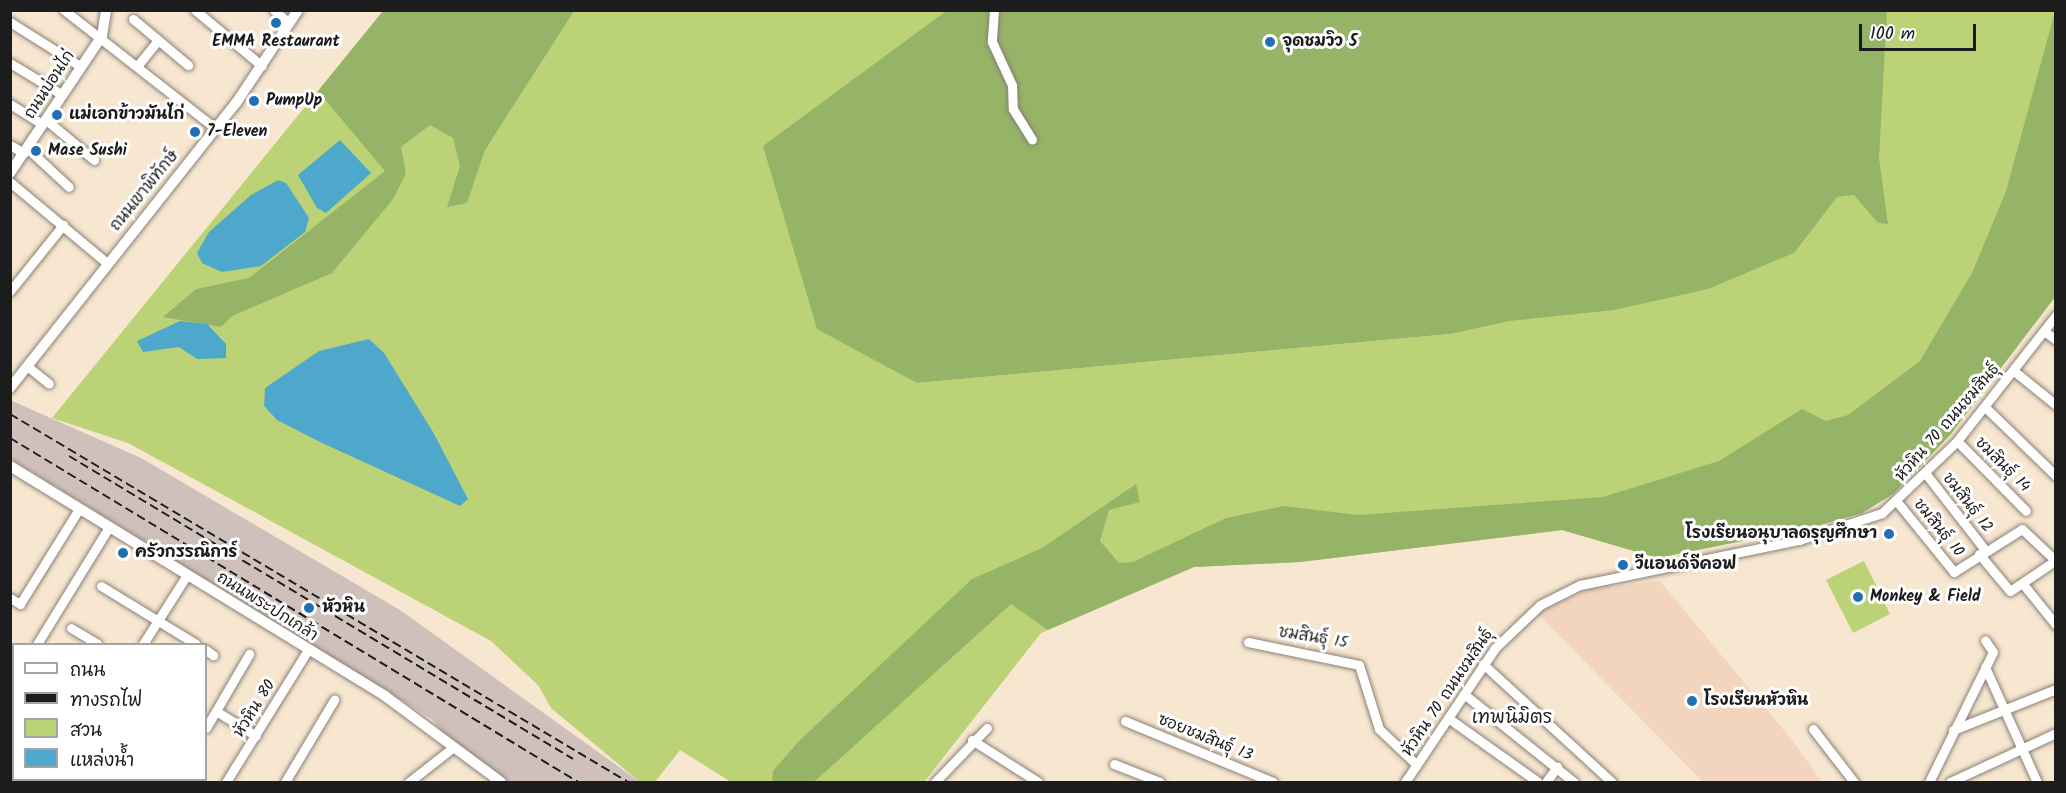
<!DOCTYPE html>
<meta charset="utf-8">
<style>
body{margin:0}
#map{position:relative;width:2066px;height:793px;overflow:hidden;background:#f7e6d0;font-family:Kalam,"Playpen Sans Thai",sans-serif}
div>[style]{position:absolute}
.built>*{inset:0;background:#f3d4bf}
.industrial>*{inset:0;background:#cfc0bb}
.green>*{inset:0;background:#bcd276}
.forest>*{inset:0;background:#95b467}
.water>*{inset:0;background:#4da8cb}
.roads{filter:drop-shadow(0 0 2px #8a8176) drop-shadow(0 0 2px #8a8176)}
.minor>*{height:9px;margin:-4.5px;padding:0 4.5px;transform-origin:4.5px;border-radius:4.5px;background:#fff}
.tertiary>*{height:10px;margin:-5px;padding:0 5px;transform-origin:5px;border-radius:5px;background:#fff}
.rail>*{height:2px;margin-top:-1px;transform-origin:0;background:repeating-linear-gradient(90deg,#1c1c1c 0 9px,transparent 0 13.5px)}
.dots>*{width:16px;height:16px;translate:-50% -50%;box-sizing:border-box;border:3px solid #fff;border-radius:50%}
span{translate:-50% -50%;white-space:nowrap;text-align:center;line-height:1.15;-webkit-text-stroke:6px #fff;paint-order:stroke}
.poi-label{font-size:16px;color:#1c1c1c;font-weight:700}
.left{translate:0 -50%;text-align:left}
.right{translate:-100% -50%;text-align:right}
.street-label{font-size:16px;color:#1c1c1c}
.neighbourhood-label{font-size:18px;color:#1c1c1c}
.frame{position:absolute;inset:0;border:12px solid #1c1c1c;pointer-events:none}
.legend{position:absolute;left:12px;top:643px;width:195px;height:138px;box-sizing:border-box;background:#fff;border:2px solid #a4a4a4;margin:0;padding:8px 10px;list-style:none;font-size:18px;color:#1c1c1c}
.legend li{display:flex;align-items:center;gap:12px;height:30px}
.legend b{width:30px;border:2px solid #a4a4a4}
.scale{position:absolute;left:1859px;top:24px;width:117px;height:27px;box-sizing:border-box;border:3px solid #1c1c1c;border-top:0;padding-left:8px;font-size:18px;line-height:21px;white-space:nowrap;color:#1c1c1c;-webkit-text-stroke:4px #fff;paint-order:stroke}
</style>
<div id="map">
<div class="built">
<i style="clip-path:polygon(1660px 581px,1791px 739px,1822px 782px,1703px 782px,1537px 613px,1590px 589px)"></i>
</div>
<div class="industrial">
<i style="clip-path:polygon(10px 400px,141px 458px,400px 610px,640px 782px,508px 782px,454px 746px,432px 719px,11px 459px)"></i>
</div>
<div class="green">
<i style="clip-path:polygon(383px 11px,946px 11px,764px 147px,917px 383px,1450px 334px,1848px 11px,2055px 11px,2055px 297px,1950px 435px,1893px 494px,1862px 513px,1658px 558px,1562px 530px,1300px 562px,1194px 567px,1041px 633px,924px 782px,731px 782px,680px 750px,655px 782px,640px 782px,551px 708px,538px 685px,491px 641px,128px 443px,52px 418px)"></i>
<i style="clip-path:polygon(1864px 561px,1890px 614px,1853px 633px,1826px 580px)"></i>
</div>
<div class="forest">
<i style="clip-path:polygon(383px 11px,574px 11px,485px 150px,467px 203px,447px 207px,460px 166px,453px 138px,430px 125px,401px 147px,406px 174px,393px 199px,332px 273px,232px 316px,221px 327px,163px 317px,196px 289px,249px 278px,385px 171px,318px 91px)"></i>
<i style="clip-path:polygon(946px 11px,1887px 11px,1879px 158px,1888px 224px,1878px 223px,1854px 195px,1837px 197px,1794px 253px,1708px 289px,1614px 310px,1509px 321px,1450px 334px,917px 383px,817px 329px,763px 146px)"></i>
<i style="clip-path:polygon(2055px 11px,2055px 297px,1950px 435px,1893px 494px,1862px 513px,1813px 527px,1658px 558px,1562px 530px,1300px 562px,1194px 567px,1048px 630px,1011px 604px,814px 782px,772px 782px,773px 771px,799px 741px,972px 579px,1042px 548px,1136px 484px,1140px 502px,1109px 510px,1100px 541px,1119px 563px,1133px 562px,1226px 518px,1284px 506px,1358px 515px,1603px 497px,1719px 461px,1802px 409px,1826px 421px,1848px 415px,1920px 361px,1973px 271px,2006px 191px)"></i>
</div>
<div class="water">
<i style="clip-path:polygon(340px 140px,371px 173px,326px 213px,317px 208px,298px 175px)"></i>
<i style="clip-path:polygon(278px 180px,286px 183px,309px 218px,305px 232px,261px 266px,222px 272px,202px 263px,197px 253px,209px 232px,251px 195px)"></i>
<i style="clip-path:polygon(180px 321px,207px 324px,226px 344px,226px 358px,197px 359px,179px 347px,143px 352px,137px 341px)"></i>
<i style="clip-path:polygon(369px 339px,384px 353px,433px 432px,468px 499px,460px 506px,320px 442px,277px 420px,264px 406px,265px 388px,319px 351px)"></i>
</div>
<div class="roads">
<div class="minor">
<i style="left:64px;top:10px;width:192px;rotate:38deg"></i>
<i style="left:195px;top:10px;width:87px;rotate:39.9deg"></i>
<i style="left:274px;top:10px;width:20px;rotate:41deg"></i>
<i style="left:994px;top:10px;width:32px;rotate:94deg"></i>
<i style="left:992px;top:42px;width:47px;rotate:65.1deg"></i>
<i style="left:1012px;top:85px;width:24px;rotate:88deg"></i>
<i style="left:1013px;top:109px;width:36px;rotate:58deg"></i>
<i style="left:133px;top:19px;width:72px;rotate:39.9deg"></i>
<i style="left:10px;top:22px;width:83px;rotate:32.2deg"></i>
<i style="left:10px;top:63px;width:60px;rotate:31.3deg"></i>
<i style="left:138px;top:65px;width:32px;rotate:-51deg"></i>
<i style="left:10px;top:104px;width:38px;rotate:32deg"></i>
<i style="left:45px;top:119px;width:64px;rotate:39.9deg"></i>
<i style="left:10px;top:145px;width:16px;rotate:30deg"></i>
<i style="left:27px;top:148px;width:57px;rotate:42.9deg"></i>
<i style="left:10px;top:182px;width:126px;rotate:39.9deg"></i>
<i style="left:10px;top:291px;width:85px;rotate:-51.2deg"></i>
<i style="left:2044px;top:331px;width:15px;rotate:37deg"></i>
<i style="left:27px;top:366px;width:28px;rotate:39deg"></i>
<i style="left:2014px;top:371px;width:54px;rotate:39deg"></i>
<i style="left:1985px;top:407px;width:99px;rotate:44.2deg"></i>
<i style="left:1957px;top:441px;width:98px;rotate:45.4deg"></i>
<i style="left:1926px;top:474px;width:96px;rotate:52.2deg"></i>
<i style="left:1898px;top:503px;width:89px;rotate:50.9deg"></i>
<i style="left:1954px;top:572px;width:80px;rotate:-32.3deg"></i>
<i style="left:2022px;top:529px;width:47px;rotate:43.3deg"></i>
<i style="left:1979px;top:554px;width:48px;rotate:50deg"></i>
<i style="left:2010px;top:591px;width:52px;rotate:-34deg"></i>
<i style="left:2023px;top:584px;width:53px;rotate:51.2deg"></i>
<i style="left:101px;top:586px;width:111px;rotate:31.4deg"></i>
<i style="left:10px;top:598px;width:12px;rotate:31deg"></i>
<i style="left:20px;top:604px;width:112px;rotate:-58.2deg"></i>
<i style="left:71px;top:628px;width:31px;rotate:31deg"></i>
<i style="left:1248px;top:642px;width:113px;rotate:11.7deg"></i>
<i style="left:1359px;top:665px;width:67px;rotate:72.6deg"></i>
<i style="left:1379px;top:729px;width:52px;rotate:43.5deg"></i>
<i style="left:37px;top:644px;width:137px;rotate:-58.4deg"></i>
<i style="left:143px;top:644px;width:82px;rotate:-57.5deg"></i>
<i style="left:206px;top:650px;width:9px;rotate:36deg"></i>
<i style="left:1483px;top:664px;width:175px;rotate:42.5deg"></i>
<i style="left:1985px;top:667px;width:126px;rotate:65.7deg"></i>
<i style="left:10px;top:689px;width:6px;rotate:-51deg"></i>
<i style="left:1464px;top:694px;width:141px;rotate:38.7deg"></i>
<i style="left:216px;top:711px;width:47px;rotate:32deg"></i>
<i style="left:1448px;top:718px;width:110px;rotate:35.4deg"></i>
<i style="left:1125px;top:721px;width:160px;rotate:22.4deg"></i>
<i style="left:206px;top:728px;width:86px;rotate:-59.8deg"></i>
<i style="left:1813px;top:729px;width:67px;rotate:52.3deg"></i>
<i style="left:1953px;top:730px;width:111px;rotate:-21.7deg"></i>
<i style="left:972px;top:740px;width:78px;rotate:32.5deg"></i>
<i style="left:1114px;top:764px;width:49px;rotate:21.4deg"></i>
<i style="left:59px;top:782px;width:3px;rotate:-45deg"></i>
<i style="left:117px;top:782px;width:2px;rotate:-63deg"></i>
<i style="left:171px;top:782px;width:3px;rotate:-45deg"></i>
<i style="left:226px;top:782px;width:155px;rotate:-58.2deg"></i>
<i style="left:285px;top:782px;width:96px;rotate:-59.1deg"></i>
<i style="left:409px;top:782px;width:53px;rotate:-38.2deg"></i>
<i style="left:935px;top:782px;width:75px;rotate:-46.1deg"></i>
<i style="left:1405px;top:782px;width:161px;rotate:-56.1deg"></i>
<i style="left:1495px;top:648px;width:62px;rotate:-43.7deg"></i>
<i style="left:1540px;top:605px;width:45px;rotate:-26.6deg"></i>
<i style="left:1580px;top:585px;width:224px;rotate:-11.6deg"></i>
<i style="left:1799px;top:540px;width:87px;rotate:-18deg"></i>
<i style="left:1882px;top:513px;width:104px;rotate:-43.8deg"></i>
<i style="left:1957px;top:441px;width:160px;rotate:-51.8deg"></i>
<i style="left:1546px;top:782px;width:19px;rotate:-54deg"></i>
<i style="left:1929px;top:782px;width:145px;rotate:-63.8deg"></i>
<i style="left:1993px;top:652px;width:14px;rotate:-124deg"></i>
<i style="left:1950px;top:782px;width:117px;rotate:-24.8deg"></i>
</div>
<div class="tertiary">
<i style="left:10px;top:173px;width:165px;rotate:-56.1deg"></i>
<i style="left:102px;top:36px;width:26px;rotate:-81deg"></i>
<i style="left:10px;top:388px;width:364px;rotate:-51.6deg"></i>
<i style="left:236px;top:103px;width:112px;rotate:-56.3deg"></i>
<i style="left:10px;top:466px;width:440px;rotate:31.5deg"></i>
<i style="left:385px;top:696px;width:144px;rotate:36.6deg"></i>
</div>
</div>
<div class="rail">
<i style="left:10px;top:414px;width:719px;rotate:30.77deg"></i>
<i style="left:10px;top:438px;width:664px;rotate:31.2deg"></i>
<i style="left:69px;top:456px;width:588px;rotate:31.01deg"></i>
</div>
<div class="dots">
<i style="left:276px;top:23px;background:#1f6fb2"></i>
<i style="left:1270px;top:42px;background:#1f6fb2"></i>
<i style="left:254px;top:101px;background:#1f6fb2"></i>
<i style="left:57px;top:115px;background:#1f6fb2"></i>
<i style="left:195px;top:132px;background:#1f6fb2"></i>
<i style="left:36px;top:151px;background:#1f6fb2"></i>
<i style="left:1889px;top:534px;background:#1f6fb2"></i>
<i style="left:123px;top:553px;background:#1f6fb2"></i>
<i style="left:1623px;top:565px;background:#1f6fb2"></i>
<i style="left:1858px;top:597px;background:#1f6fb2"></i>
<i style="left:309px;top:608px;background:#1f6fb2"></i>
<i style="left:1692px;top:701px;background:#1f6fb2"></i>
</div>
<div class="poi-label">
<span style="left:276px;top:42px">EMMA Restaurant</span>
<span class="left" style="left:1282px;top:42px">จุดชมวิว 5</span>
<span class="left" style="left:266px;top:101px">PumpUp</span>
<span class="left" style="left:69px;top:115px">แม่เอกข้าวมันไก่</span>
<span class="left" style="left:207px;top:132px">7-Eleven</span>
<span class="left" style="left:48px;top:151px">Mase Sushi</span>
<span class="right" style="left:1877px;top:534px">โรงเรียนอนุบาลดรุญศึกษา</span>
<span class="left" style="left:135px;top:553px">ครัวกรรณิการ์</span>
<span class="left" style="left:1635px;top:565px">วีแอนด์จีคอฟ</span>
<span class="left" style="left:1870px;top:597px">Monkey &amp; Field</span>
<span class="left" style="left:322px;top:608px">หัวหิน</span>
<span class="left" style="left:1704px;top:701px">โรงเรียนหัวหิน</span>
</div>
<div class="street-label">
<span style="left:50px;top:85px;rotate:-57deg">ถนนบ่อนไก่</span>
<span style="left:145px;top:191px;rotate:-51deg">ถนนเขาพิทักษ์</span>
<span style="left:1948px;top:423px;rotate:-49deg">หัวหิน 70 ถนนชมสินธุ์</span>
<span style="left:2002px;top:465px;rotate:45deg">ชมสินธุ์ 14</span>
<span style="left:1967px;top:503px;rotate:52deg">ชมสินธุ์ 12</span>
<span style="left:1938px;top:528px;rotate:51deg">ชมสินธุ์ 10</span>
<span style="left:267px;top:607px;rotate:32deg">ถนนพระปกเกล้า</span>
<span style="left:1313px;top:638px;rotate:9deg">ชมสินธุ์ 15</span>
<span style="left:1448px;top:693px;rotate:-56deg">หัวหิน 70 ถนนชมสินธุ์</span>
<span style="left:255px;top:709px;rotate:-58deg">หัวหิน 80</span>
<span style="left:1205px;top:738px;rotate:22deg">ซอยชมสินธุ์ 13</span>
</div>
<div class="neighbourhood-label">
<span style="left:1512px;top:719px">เทพนิมิตร</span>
</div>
<div class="frame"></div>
<ul class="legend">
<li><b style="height:8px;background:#fff"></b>ถนน</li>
<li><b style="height:8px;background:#1c1c1c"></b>ทางรถไฟ</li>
<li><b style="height:16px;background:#bcd276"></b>สวน</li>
<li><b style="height:16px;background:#4da8cb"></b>แหล่งน้ำ</li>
</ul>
<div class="scale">100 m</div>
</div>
